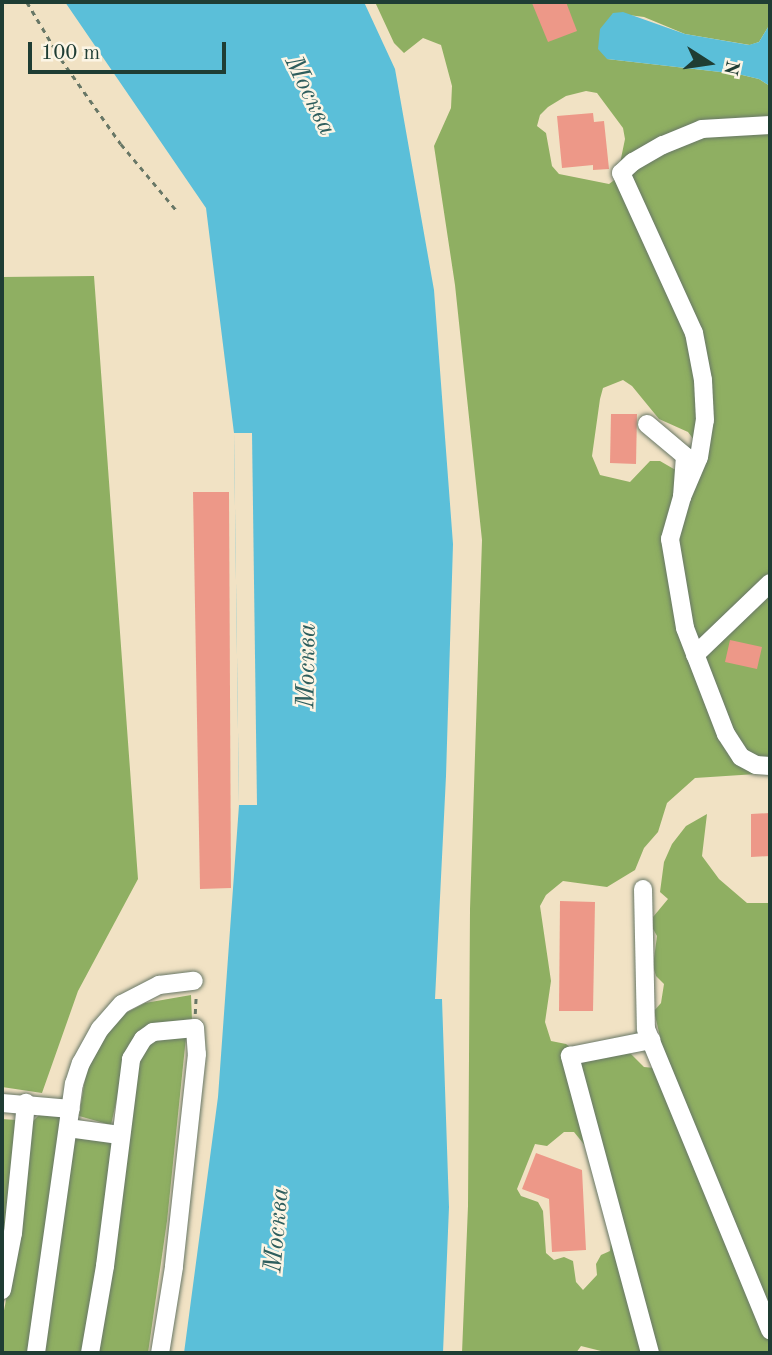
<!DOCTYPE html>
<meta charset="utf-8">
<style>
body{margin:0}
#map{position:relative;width:772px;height:1355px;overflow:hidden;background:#f1e2c4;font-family:"Old Standard TT",serif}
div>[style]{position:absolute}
.forest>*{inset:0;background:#8faf62}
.water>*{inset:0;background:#5bbfd9}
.pier>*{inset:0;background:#f1e2c4}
.building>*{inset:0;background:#ed9888}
.path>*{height:2.5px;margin-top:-1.25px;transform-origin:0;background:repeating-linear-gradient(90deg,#687766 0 5px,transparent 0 10px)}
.roads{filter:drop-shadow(0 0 2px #687766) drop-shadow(0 0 2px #687766)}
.minor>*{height:18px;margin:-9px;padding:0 9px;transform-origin:9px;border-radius:9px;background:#fff}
span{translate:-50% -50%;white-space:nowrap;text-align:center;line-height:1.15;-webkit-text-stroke:5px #fcf5e5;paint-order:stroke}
.water-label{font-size:26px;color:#2e5e5d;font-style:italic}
.frame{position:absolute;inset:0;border:4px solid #1f3d34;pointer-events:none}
.north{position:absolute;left:674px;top:28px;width:70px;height:70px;-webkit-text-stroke:5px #fcf5e5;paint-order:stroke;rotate:102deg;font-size:19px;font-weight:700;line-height:28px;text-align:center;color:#1f3d34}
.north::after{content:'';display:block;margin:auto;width:24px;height:32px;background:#1f3d34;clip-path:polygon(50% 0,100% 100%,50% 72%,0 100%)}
.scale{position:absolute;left:28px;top:42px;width:198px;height:32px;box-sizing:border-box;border:4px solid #1f3d34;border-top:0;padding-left:9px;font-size:21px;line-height:24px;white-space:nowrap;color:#1f3d34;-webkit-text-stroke:5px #fcf5e5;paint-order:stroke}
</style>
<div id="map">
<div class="forest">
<i style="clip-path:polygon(evenodd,375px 2px,770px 2px,770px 24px,759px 42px,750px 45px,685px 34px,644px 17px,613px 13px,607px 59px,738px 74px,759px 79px,770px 86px,770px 773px,695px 778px,667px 803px,658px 832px,644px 848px,635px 870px,607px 887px,563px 881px,546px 895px,540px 906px,551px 981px,545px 1022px,551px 1041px,566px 1044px,582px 1056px,629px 1052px,644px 1067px,654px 1068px,661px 1041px,654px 1011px,661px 1003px,664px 984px,656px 976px,653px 966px,657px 936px,652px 927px,653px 917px,668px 899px,660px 892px,664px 862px,672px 844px,686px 826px,707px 814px,702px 856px,719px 879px,747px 903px,770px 903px,770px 1353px,609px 1353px,581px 1346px,576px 1353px,462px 1353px,468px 1206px,470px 909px,482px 540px,455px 285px,434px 146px,451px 108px,452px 86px,441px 45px,423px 38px,404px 53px,394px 43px,375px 2px,586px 91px,597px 93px,623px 128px,625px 139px,617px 178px,609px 184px,559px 174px,552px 166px,546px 133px,537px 126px,540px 115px,548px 107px,566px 96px,586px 91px,375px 2px,623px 380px,632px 386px,659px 419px,688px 432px,694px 440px,688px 470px,679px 472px,660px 461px,650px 461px,630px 482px,600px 475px,592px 456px,600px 399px,603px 388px,623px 380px,375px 2px,564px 1132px,574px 1132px,587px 1148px,611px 1241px,610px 1251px,601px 1255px,596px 1264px,597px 1275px,583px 1290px,576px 1282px,573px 1261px,564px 1257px,554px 1260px,546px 1253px,543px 1211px,538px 1202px,521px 1196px,517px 1189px,535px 1144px,547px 1146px,564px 1132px)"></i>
<i style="clip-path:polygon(94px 276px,138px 879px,78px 991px,42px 1093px,2px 1087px,2px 277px)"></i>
<i style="clip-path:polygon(191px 995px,192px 1020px,135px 1037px,129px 1044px,111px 1125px,79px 1116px,86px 1073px,108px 1031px,124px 1014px,145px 1003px)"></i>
<i style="clip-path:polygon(186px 1037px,167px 1221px,148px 1353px,99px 1353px,136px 1066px,144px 1048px,158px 1040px)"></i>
<i style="clip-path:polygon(39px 1115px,61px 1117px,27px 1353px,2px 1353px,2px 1321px,23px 1211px,32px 1122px)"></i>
<i style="clip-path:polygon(2px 1119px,16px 1120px,2px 1264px)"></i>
<i style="clip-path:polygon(75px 1138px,115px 1143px,85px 1353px,44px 1353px)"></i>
</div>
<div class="water">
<i style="clip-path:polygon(65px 2px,364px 2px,395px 69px,434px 290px,453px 544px,446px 776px,435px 999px,442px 999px,449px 1207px,443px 1353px,184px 1353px,218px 1097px,239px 805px,234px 433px,206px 208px)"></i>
<i style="clip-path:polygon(623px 12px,685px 34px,749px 45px,759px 42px,770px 24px,770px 86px,759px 79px,738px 74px,607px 59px,598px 49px,600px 29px,613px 13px)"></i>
</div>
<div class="pier">
<i style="clip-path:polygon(234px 433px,252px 433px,257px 805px,239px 805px)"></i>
</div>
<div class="building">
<i style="clip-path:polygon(566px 2px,577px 31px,548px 42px,532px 3px)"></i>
<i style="clip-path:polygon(593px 113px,594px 122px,604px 121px,609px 169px,593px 170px,593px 165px,562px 168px,557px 116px)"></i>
<i style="clip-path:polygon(611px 414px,637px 414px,636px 464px,610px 463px)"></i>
<i style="clip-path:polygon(193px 492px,229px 492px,231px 888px,200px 889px)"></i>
<i style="clip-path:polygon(730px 640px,762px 647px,757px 669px,725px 662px)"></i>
<i style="clip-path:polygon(770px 813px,770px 856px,751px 857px,751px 814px)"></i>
<i style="clip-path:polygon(560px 901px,595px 902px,593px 1011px,559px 1011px)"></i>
<i style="clip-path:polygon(536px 1153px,582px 1170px,586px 1250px,552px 1252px,549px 1199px,522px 1189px)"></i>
</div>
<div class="path">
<i style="left:27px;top:2px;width:66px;rotate:59.2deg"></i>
<i style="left:61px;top:59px;width:104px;rotate:54.8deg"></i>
<i style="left:121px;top:144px;width:87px;rotate:50.1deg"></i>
<i style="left:195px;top:1014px;width:18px;rotate:-87deg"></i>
</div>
<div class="roads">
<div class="minor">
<i style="left:647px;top:424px;width:50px;rotate:40.1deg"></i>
<i style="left:685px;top:456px;width:41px;rotate:94.2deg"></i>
<i style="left:682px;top:497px;width:44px;rotate:105.9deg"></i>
<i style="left:670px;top:539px;width:90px;rotate:80.4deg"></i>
<i style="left:685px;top:628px;width:114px;rotate:68.9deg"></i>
<i style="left:726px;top:734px;width:27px;rotate:57deg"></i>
<i style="left:741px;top:757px;width:17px;rotate:28deg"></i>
<i style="left:756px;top:765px;width:14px;rotate:4deg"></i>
<i style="left:682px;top:497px;width:43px;rotate:-67deg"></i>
<i style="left:699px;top:457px;width:37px;rotate:-81deg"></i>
<i style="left:705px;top:420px;width:40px;rotate:-92.9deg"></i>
<i style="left:703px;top:380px;width:48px;rotate:-100.8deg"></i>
<i style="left:694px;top:333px;width:176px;rotate:-114.5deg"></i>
<i style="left:621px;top:173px;width:16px;rotate:-43deg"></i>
<i style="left:633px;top:162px;width:34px;rotate:-30deg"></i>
<i style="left:663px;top:145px;width:42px;rotate:-22.3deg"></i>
<i style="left:702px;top:129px;width:68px;rotate:-3.4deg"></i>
<i style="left:695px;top:655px;width:104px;rotate:-43.8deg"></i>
<i style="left:643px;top:889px;width:140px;rotate:88.8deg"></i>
<i style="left:646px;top:1029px;width:326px;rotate:67.6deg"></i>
<i style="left:2px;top:1103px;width:69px;rotate:5deg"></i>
<i style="left:68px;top:1128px;width:52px;rotate:7.7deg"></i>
<i style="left:2px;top:1290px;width:58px;rotate:-79.1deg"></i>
<i style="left:13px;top:1233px;width:131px;rotate:-84.3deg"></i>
<i style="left:36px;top:1353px;width:272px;rotate:-82deg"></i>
<i style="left:74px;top:1084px;width:22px;rotate:-72deg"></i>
<i style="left:81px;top:1063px;width:39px;rotate:-61deg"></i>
<i style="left:100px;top:1029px;width:33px;rotate:-49deg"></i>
<i style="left:122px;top:1004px;width:42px;rotate:-27.2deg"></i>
<i style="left:159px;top:985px;width:35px;rotate:-7deg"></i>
<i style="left:90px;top:1353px;width:88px;rotate:-80.2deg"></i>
<i style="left:105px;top:1266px;width:209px;rotate:-82.8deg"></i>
<i style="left:131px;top:1059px;width:23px;rotate:-59deg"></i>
<i style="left:143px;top:1039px;width:12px;rotate:-35deg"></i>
<i style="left:153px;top:1032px;width:42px;rotate:-5.4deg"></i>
<i style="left:195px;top:1028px;width:26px;rotate:86deg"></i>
<i style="left:197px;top:1054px;width:214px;rotate:96.2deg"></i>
<i style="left:174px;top:1267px;width:87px;rotate:99.2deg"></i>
<i style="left:650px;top:1353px;width:308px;rotate:-105.1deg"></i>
<i style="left:570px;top:1056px;width:83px;rotate:-11.2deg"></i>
</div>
</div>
<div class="water-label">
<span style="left:309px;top:96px;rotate:64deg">Москва</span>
<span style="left:308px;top:666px;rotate:-89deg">Москва</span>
<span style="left:278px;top:1230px;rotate:-85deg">Москва</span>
</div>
<div class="frame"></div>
<div class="north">N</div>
<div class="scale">100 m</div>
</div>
